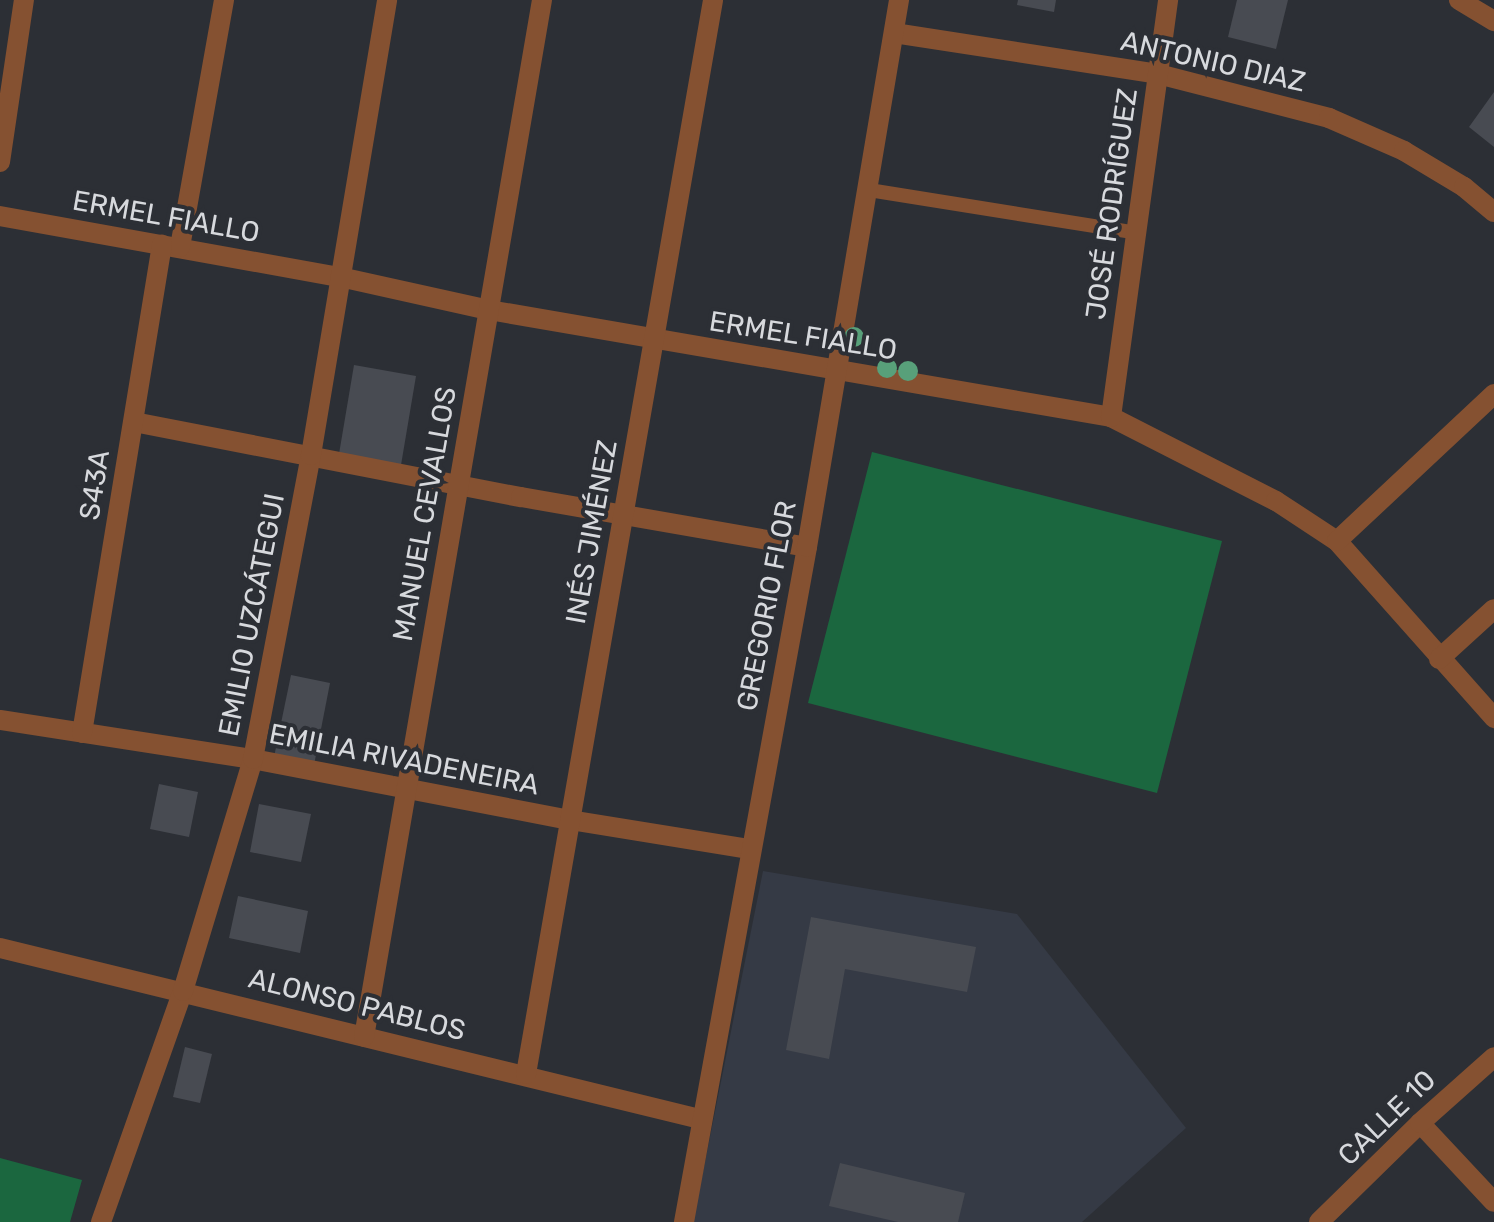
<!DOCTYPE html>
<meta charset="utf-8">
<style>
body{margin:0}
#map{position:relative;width:1494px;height:1222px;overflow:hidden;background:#2c2f35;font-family:Rubik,sans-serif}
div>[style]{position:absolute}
.built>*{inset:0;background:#353a45}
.green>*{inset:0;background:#1b673f}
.building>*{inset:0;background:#484b52}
.service>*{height:14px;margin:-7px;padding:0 7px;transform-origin:7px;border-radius:7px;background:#855131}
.minor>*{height:20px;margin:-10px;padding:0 10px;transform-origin:10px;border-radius:10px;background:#855131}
.tertiary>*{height:20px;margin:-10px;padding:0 10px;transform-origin:10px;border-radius:10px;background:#855131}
.trees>*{width:20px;height:20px;margin:-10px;border-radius:50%;background:#58a07a}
span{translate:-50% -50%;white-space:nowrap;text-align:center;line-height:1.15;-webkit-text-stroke:8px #2c2f35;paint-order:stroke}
.street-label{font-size:28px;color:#d7d9dd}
</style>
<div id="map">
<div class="built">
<i style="clip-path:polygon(763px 871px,1017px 914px,1186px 1128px,1082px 1222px,693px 1222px)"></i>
</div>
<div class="green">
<i style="clip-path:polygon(872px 452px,1222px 541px,1157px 793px,808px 703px)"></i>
<i style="clip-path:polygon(0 1158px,82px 1180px,70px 1222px,0 1222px)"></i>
</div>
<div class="building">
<i style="clip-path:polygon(1018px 0,1056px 0,1054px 12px,1017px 5px)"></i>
<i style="clip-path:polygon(1237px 0,1288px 0,1276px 49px,1228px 37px)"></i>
<i style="clip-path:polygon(1494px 92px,1494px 147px,1469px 127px)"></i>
<i style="clip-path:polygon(354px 365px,416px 376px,401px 465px,339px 454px)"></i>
<i style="clip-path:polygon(291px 675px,330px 683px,314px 765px,274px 757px)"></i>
<i style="clip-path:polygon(159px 784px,198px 792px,189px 837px,150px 829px)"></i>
<i style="clip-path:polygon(259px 804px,311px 814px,301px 862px,250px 852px)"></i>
<i style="clip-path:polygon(238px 896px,308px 911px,300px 953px,229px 938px)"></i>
<i style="clip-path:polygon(811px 917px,976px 947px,967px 992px,845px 969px,829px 1059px,786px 1050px)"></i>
<i style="clip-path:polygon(185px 1047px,212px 1054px,200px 1103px,173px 1097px)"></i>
<i style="clip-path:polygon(840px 1163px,965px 1193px,958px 1222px,898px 1222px,829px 1206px)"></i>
</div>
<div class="service">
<i style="left:869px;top:190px;width:270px;rotate:9.1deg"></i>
</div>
<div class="minor">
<i style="left:894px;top:33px;width:267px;rotate:8.8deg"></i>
<i style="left:1158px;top:74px;width:177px;rotate:14.4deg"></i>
<i style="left:1329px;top:118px;width:82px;rotate:23.7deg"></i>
<i style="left:1404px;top:151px;width:70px;rotate:31deg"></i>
<i style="left:1464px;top:187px;width:39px;rotate:40deg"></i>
<i style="left:0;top:162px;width:164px;rotate:-81.6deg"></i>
<i style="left:0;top:216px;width:345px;rotate:10.2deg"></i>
<i style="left:340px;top:277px;width:153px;rotate:12.5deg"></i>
<i style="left:489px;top:310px;width:631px;rotate:9.76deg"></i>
<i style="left:1111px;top:417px;width:185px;rotate:27deg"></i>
<i style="left:1276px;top:501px;width:73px;rotate:33.3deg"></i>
<i style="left:1337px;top:541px;width:237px;rotate:48.4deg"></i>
<i style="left:180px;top:247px;width:251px;rotate:-79.9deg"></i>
<i style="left:1111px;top:417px;width:421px;rotate:-82.2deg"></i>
<i style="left:134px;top:422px;width:394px;rotate:11deg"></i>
<i style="left:521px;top:497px;width:290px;rotate:9.9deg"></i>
<i style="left:1337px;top:541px;width:215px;rotate:-43.1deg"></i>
<i style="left:1439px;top:659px;width:74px;rotate:-42.3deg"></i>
<i style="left:0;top:720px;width:256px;rotate:8.8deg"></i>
<i style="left:253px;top:759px;width:323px;rotate:10.9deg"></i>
<i style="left:570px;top:820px;width:182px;rotate:9.2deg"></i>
<i style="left:82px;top:733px;width:495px;rotate:-80.7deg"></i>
<i style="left:0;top:948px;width:721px;rotate:13.73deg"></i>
<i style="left:364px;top:1037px;width:1052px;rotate:-80.26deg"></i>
<i style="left:526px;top:1074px;width:1090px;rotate:-80.12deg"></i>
<i style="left:1420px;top:1123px;width:108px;rotate:46.9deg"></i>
<i style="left:684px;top:1222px;width:686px;rotate:-79.67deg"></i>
<i style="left:807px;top:547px;width:555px;rotate:-80.45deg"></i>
<i style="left:1319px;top:1222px;width:141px;rotate:-44.4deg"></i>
<i style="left:1420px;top:1123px;width:99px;rotate:-41.7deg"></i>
</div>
<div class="tertiary">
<i style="left:1459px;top:0;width:41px;rotate:31deg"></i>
<i style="left:101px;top:1222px;width:245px;rotate:-70.5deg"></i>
<i style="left:183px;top:991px;width:242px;rotate:-73.2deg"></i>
<i style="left:253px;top:759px;width:309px;rotate:-79.2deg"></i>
<i style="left:311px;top:455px;width:461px;rotate:-80.5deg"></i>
</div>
<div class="trees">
<i style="left:854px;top:337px"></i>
<i style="left:887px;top:368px"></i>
<i style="left:908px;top:371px"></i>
</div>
<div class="street-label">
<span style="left:1213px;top:62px;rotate:13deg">ANTONIO DIAZ</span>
<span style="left:1112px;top:204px;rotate:-82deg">JOSÉ RODRÍGUEZ</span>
<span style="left:166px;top:217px;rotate:10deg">ERMEL FIALLO</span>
<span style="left:803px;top:336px;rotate:9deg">ERMEL FIALLO</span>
<span style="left:95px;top:485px;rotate:-81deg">S43A</span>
<span style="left:425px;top:514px;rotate:-80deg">MANUEL CEVALLOS</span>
<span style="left:592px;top:532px;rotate:-80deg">INÉS JIMÉNEZ</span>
<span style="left:767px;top:606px;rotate:-79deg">GREGORIO FLOR</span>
<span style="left:252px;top:615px;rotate:-79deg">EMILIO UZCÁTEGUI</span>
<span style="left:404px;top:760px;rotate:11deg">EMILIA RIVADENEIRA</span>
<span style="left:357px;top:1005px;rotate:14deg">ALONSO PABLOS</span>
<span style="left:1387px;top:1118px;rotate:-44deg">CALLE 10</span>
</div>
</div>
